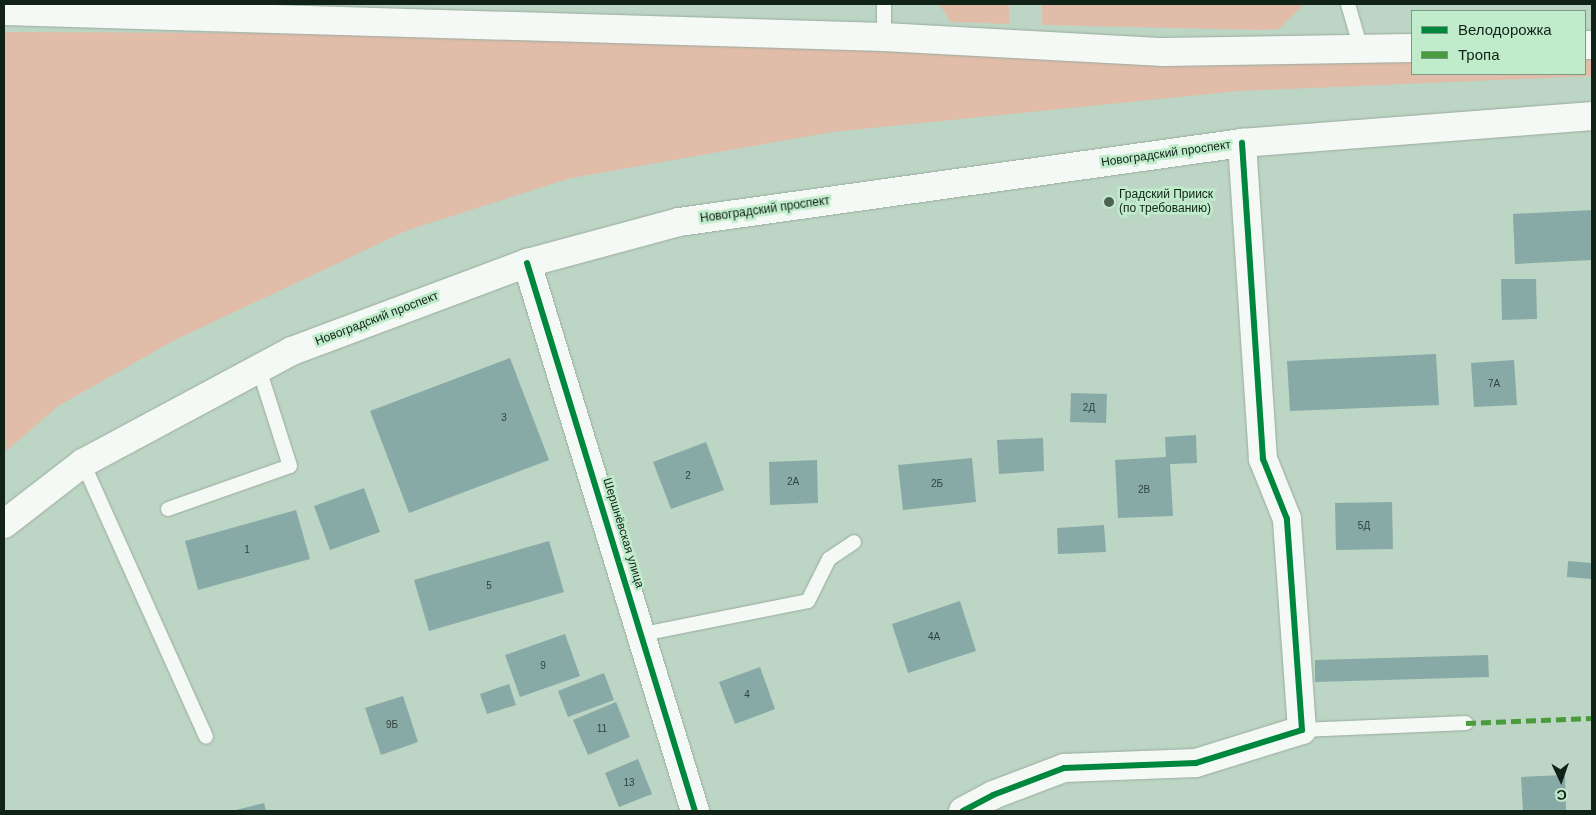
<!DOCTYPE html>
<meta charset="utf-8">
<style>
body{margin:0}
#map{position:relative;width:1596px;height:815px;overflow:hidden;background:#bdd5c4;font-family:Helvetica,sans-serif}
div>[style]{position:absolute}
.green>*{inset:0;background:#e0bca9}
.building>*{inset:0;background:#87aaa6}
.roads{filter:drop-shadow(0 0 1px #99ab9e) drop-shadow(0 0 1px #99ab9e)}
.lane>*{height:14px;margin:-7px;padding:0 7px;transform-origin:7px;border-radius:7px;background:#f5f9f6}
.street>*{height:28px;margin:-14px;padding:0 14px;transform-origin:14px;border-radius:14px;background:#f5f9f6}
.primary>*{height:28px;margin:-14px;padding:0 14px;transform-origin:14px;border-radius:14px;background:#f5f9f6}
.quiet>*{height:5px;margin-top:-2.5px;transform-origin:0;background:repeating-linear-gradient(90deg,#4a9b3d 0 10px,transparent 0 15px)}
.cycleway>*{height:6px;margin:-3px;padding:0 3px;transform-origin:3px;border-radius:3px;background:#00873e}
.dots>*{width:14px;height:14px;translate:-50% -50%;box-sizing:border-box;border:2px solid #c0eccc;border-radius:50%}
span{translate:-50% -50%;white-space:nowrap;text-align:center;line-height:1.15;-webkit-text-stroke:5px #c0eccc;paint-order:stroke}
.number-label{font-size:10px;color:#2e443a}
.number-label span{-webkit-text-stroke-width:0}
.street-label{font-size:12px;color:#112216}
.poi-label{font-size:12px;color:#112216}
.left{translate:0 -50%;text-align:left}
.frame{position:absolute;inset:0;border:5px solid #112216;pointer-events:none}
.legend{position:absolute;left:1411px;top:10px;width:175px;height:65px;box-sizing:border-box;background:#c0eccc;border:1px solid #7a9b83;margin:0;padding:6px 9px;list-style:none;font-size:15px;color:#112216}
.legend li{display:flex;align-items:center;gap:10px;height:25px}
.legend b{width:25px;border:1px solid #7a9b83}
.north{position:absolute;left:1536px;top:755px;width:50px;height:50px;-webkit-text-stroke:4px #c0eccc;paint-order:stroke;rotate:177deg;font-size:14px;font-weight:700;line-height:20px;text-align:center;color:#112216}
.north::after{content:'';display:block;margin:auto;width:18px;height:22px;background:#112216;clip-path:polygon(50% 0,100% 100%,50% 72%,0 100%)}
</style>
<div id="map">
<div class="green">
<i style="clip-path:polygon(939px 4px,1009px 4px,1009px 24px,951px 22px)"></i>
<i style="clip-path:polygon(1042px 4px,1304px 4px,1279px 29px,1264px 30px,1042px 25px)"></i>
<i style="clip-path:polygon(4px 32px,454px 34px,944px 54px,1412px 58px,1412px 74px,1585px 74px,1585px 53px,1592px 53px,1592px 76px,1239px 91px,832px 132px,571px 178px,408px 230px,175px 340px,58px 406px,4px 453px)"></i>
</div>
<div class="building">
<i style="clip-path:polygon(1592px 210px,1592px 260px,1515px 264px,1513px 214px)"></i>
<i style="clip-path:polygon(1501px 279px,1536px 279px,1537px 319px,1502px 320px)"></i>
<i style="clip-path:polygon(1436px 354px,1439px 405px,1290px 411px,1287px 361px)"></i>
<i style="clip-path:polygon(510px 358px,549px 460px,409px 513px,370px 411px)"></i>
<i style="clip-path:polygon(1514px 360px,1517px 405px,1474px 407px,1471px 363px)"></i>
<i style="clip-path:polygon(1071px 393px,1107px 394px,1106px 423px,1070px 422px)"></i>
<i style="clip-path:polygon(1196px 435px,1197px 463px,1170px 464px,1173px 516px,1118px 518px,1115px 460px,1166px 457px,1165px 437px)"></i>
<i style="clip-path:polygon(1043px 438px,1044px 471px,999px 474px,997px 440px)"></i>
<i style="clip-path:polygon(706px 442px,724px 490px,671px 509px,653px 462px)"></i>
<i style="clip-path:polygon(972px 458px,976px 502px,903px 510px,898px 465px)"></i>
<i style="clip-path:polygon(817px 460px,818px 503px,770px 505px,769px 462px)"></i>
<i style="clip-path:polygon(364px 488px,380px 532px,330px 550px,314px 506px)"></i>
<i style="clip-path:polygon(1392px 502px,1393px 549px,1336px 550px,1335px 503px)"></i>
<i style="clip-path:polygon(296px 510px,310px 559px,198px 590px,185px 541px)"></i>
<i style="clip-path:polygon(1104px 525px,1106px 552px,1058px 554px,1057px 528px)"></i>
<i style="clip-path:polygon(549px 541px,564px 592px,429px 631px,414px 580px)"></i>
<i style="clip-path:polygon(1568px 561px,1592px 563px,1592px 579px,1567px 577px)"></i>
<i style="clip-path:polygon(960px 601px,976px 651px,908px 673px,892px 624px)"></i>
<i style="clip-path:polygon(565px 634px,580px 676px,520px 697px,505px 655px)"></i>
<i style="clip-path:polygon(1488px 655px,1489px 677px,1315px 682px,1315px 660px)"></i>
<i style="clip-path:polygon(760px 667px,775px 709px,735px 724px,719px 682px)"></i>
<i style="clip-path:polygon(604px 673px,614px 700px,568px 717px,558px 691px)"></i>
<i style="clip-path:polygon(509px 684px,516px 705px,487px 714px,480px 694px)"></i>
<i style="clip-path:polygon(403px 696px,418px 742px,381px 755px,365px 708px)"></i>
<i style="clip-path:polygon(616px 702px,630px 737px,588px 755px,573px 720px)"></i>
<i style="clip-path:polygon(638px 759px,652px 794px,619px 807px,605px 773px)"></i>
<i style="clip-path:polygon(1565px 775px,1566px 811px,1523px 811px,1521px 777px)"></i>
<i style="clip-path:polygon(264px 803px,266px 811px,232px 811px)"></i>
</div>
<div class="roads">
<div class="lane">
<i style="left:1348px;top:4px;width:47px;rotate:73.9deg"></i>
<i style="left:884px;top:37px;width:33px;rotate:-90deg"></i>
<i style="left:83px;top:463px;width:300px;rotate:65.8deg"></i>
<i style="left:168px;top:509px;width:129px;rotate:-19.4deg"></i>
<i style="left:290px;top:466px;width:102px;rotate:-107.7deg"></i>
<i style="left:643px;top:634px;width:168px;rotate:-11.3deg"></i>
<i style="left:808px;top:601px;width:47px;rotate:-63.4deg"></i>
<i style="left:829px;top:559px;width:30px;rotate:-34deg"></i>
<i style="left:1302px;top:730px;width:164px;rotate:-2.4deg"></i>
</div>
<div class="street">
<i style="left:527px;top:263px;width:573px;rotate:72.96deg"></i>
<i style="left:963px;top:811px;width:34px;rotate:-28deg"></i>
<i style="left:993px;top:795px;width:76px;rotate:-20.8deg"></i>
<i style="left:1064px;top:768px;width:132px;rotate:-2.2deg"></i>
<i style="left:1196px;top:763px;width:111px;rotate:-17.3deg"></i>
<i style="left:1302px;top:730px;width:212px;rotate:-94.1deg"></i>
<i style="left:1287px;top:519px;width:65px;rotate:-111.8deg"></i>
<i style="left:1263px;top:459px;width:317px;rotate:-93.8deg"></i>
</div>
<div class="primary">
<i style="left:4px;top:11px;width:880px;rotate:1.69deg"></i>
<i style="left:884px;top:37px;width:280px;rotate:3.1deg"></i>
<i style="left:1164px;top:52px;width:248px;rotate:-0.9deg"></i>
<i style="left:1585px;top:45px;width:7px"></i>
<i style="left:4px;top:524px;width:100px;rotate:-37.7deg"></i>
<i style="left:83px;top:463px;width:237px;rotate:-28.2deg"></i>
<i style="left:292px;top:351px;width:251px;rotate:-20.5deg"></i>
<i style="left:527px;top:263px;width:157px;rotate:-15.1deg"></i>
<i style="left:679px;top:222px;width:569px;rotate:-7.99deg"></i>
<i style="left:1242px;top:143px;width:351px;rotate:-4.4deg"></i>
</div>
</div>
<div class="quiet">
<i style="left:1466px;top:723px;width:126px;rotate:-2.3deg"></i>
</div>
<div class="cycleway">
<i style="left:527px;top:263px;width:573px;rotate:72.96deg"></i>
<i style="left:963px;top:811px;width:34px;rotate:-28deg"></i>
<i style="left:993px;top:795px;width:76px;rotate:-20.8deg"></i>
<i style="left:1064px;top:768px;width:132px;rotate:-2.2deg"></i>
<i style="left:1196px;top:763px;width:111px;rotate:-17.3deg"></i>
<i style="left:1302px;top:730px;width:212px;rotate:-94.1deg"></i>
<i style="left:1287px;top:519px;width:65px;rotate:-111.8deg"></i>
<i style="left:1263px;top:459px;width:317px;rotate:-93.8deg"></i>
</div>
<div class="dots">
<i style="left:1109px;top:202px;background:#4d6153"></i>
</div>
<div class="number-label">
<span style="left:1494px;top:384px">7А</span>
<span style="left:1089px;top:408px">2Д</span>
<span style="left:504px;top:418px">3</span>
<span style="left:688px;top:476px">2</span>
<span style="left:793px;top:482px">2А</span>
<span style="left:937px;top:484px">2Б</span>
<span style="left:1144px;top:490px">2В</span>
<span style="left:1364px;top:526px">5Д</span>
<span style="left:247px;top:550px">1</span>
<span style="left:489px;top:586px">5</span>
<span style="left:934px;top:637px">4А</span>
<span style="left:543px;top:666px">9</span>
<span style="left:747px;top:695px">4</span>
<span style="left:392px;top:725px">9Б</span>
<span style="left:602px;top:729px">11</span>
<span style="left:629px;top:783px">13</span>
</div>
<div class="street-label">
<span style="left:1166px;top:154px;rotate:-8deg">Новоградский проспект</span>
<span style="left:765px;top:210px;rotate:-8deg">Новоградский проспект</span>
<span style="left:377px;top:319px;rotate:-21deg">Новоградский проспект</span>
<span style="left:623px;top:533px;rotate:73deg">Шершнёвская улица</span>
</div>
<div class="poi-label">
<span class="left" style="left:1119px;top:202px">Градский Прииск<br>(по требованию)</span>
</div>
<div class="frame"></div>
<ul class="legend">
<li><b style="height:6px;background:#00873e"></b>Велодорожка</li>
<li><b style="height:6px;background:#4a9b3d"></b>Тропа</li>
</ul>
<div class="north">С</div>
</div>
